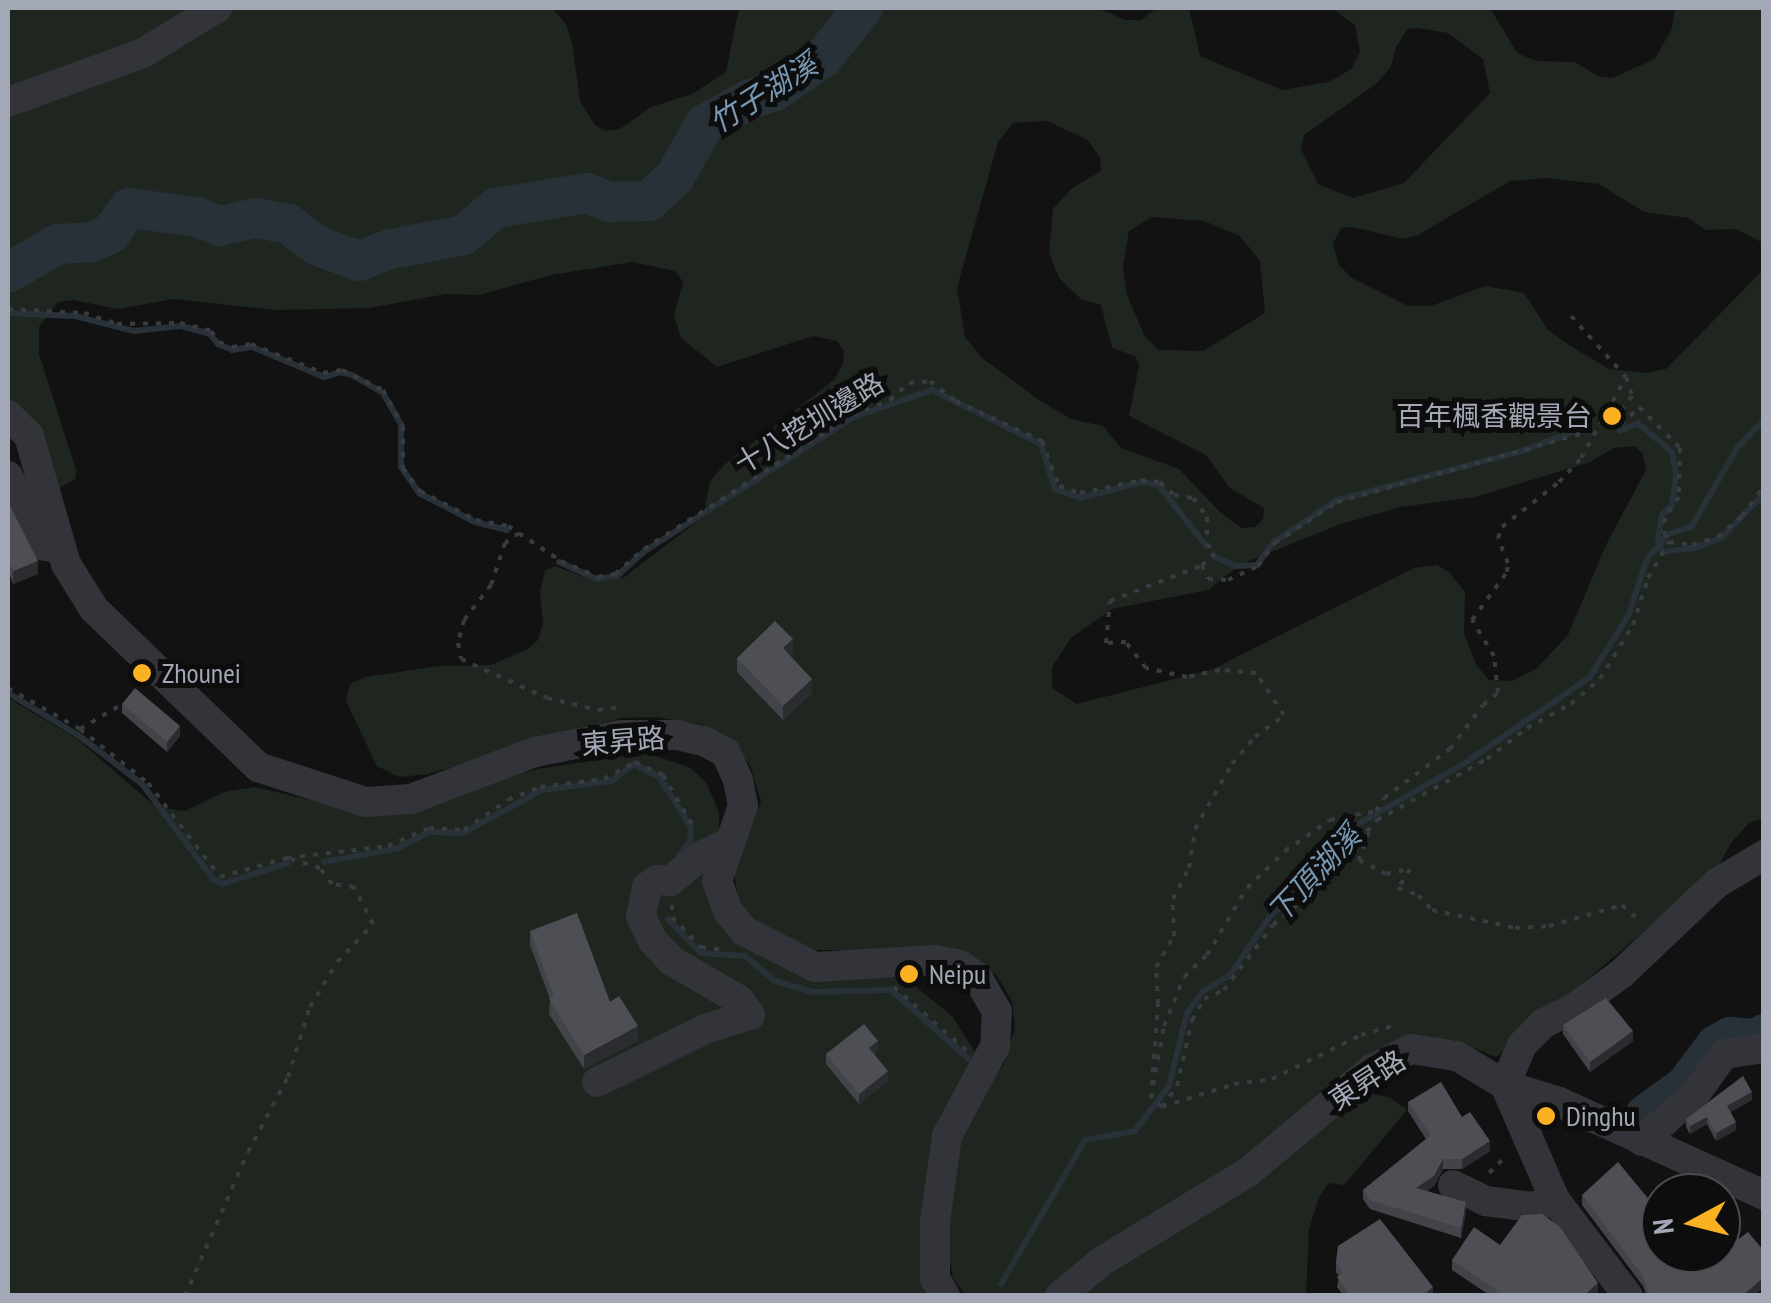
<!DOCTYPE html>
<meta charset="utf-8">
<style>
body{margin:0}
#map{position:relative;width:1771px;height:1303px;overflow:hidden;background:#121213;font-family:"PT Sans Narrow","Noto Sans TC",sans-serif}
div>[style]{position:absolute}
.green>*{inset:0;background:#1e261f}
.stream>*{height:6px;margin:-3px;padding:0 3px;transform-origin:3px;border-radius:3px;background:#283138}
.river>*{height:40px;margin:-20px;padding:0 20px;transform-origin:20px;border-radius:20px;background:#283138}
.path>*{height:4px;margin-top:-2px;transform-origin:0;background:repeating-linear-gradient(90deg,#383b40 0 5px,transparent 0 13px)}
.minor>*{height:30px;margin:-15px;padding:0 15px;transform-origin:15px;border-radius:15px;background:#333439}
.wall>*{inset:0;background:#434449}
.shaded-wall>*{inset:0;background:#2b2c2f}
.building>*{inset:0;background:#4d4f55}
.dots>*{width:28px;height:28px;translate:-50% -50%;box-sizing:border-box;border:5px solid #0d0d0e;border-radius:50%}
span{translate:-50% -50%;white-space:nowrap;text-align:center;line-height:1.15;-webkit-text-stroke:10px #0d0d0e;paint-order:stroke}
.poi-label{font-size:28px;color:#a2a8b5}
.right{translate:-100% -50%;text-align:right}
.left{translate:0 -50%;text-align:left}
.street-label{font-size:28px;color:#a2a8b5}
.water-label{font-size:30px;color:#7797b2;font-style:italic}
.frame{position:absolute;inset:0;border:10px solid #a2a8b5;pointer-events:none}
.north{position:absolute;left:1641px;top:1173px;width:100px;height:100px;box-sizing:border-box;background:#0d0d0e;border:2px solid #494b51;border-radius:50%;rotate:263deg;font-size:28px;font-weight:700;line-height:40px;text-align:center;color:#a2a8b5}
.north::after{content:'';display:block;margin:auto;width:35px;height:45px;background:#fbb122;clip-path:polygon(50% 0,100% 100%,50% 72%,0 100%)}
</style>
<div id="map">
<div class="green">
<i style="clip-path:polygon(evenodd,8px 8px,552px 8px,566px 24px,572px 42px,580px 101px,595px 125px,606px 131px,620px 129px,651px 107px,692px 94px,726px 72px,739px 8px,1099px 8px,1125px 20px,1141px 20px,1157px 8px,1189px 8px,1200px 56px,1282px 90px,1329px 82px,1351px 69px,1360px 52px,1355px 25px,1332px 8px,1490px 8px,1517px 53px,1536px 61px,1575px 62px,1597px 76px,1612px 78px,1655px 59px,1672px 28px,1675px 8px,1763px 8px,1763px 243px,1736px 229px,1706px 230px,1688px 218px,1644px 212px,1599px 184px,1547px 178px,1510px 181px,1418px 235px,1403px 239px,1352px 227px,1341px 228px,1333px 244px,1339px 265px,1352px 278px,1408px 306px,1431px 306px,1485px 286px,1524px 293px,1548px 330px,1569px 345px,1609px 369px,1645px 373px,1666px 369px,1763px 270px,1763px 818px,1749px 823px,1731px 843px,1716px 870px,1496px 1057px,1454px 1040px,1418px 1039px,1042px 1295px,966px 1295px,953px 1278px,943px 1208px,964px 1122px,1003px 1065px,1015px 1028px,1012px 1001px,997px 976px,959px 950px,816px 950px,772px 936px,753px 922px,738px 897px,734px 874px,761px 801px,750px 765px,722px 735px,701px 724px,655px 717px,621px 718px,428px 774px,399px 777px,377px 766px,346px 701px,350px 684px,366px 677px,438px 666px,491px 665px,528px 649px,538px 640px,543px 623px,540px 592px,545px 570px,555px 566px,594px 581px,623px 578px,703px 517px,710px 481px,724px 465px,835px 379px,843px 363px,844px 351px,837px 341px,813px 336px,717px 367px,681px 338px,674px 315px,683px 282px,675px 271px,632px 262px,551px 275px,480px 295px,446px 294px,370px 308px,275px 310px,174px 299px,117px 309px,74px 300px,58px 302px,39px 327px,39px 354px,76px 470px,75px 479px,58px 489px,8px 403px,8px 8px,1417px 28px,1448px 33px,1483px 59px,1490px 93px,1404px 183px,1353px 198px,1318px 184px,1301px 149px,1304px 135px,1376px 84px,1391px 67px,1396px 47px,1407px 29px,1417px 28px,8px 8px,1047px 121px,1088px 140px,1100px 158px,1101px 171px,1071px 189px,1053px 209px,1049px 253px,1059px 278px,1081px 299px,1101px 305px,1112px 348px,1135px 356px,1139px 365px,1129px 416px,1206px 455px,1230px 488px,1264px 508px,1263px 519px,1255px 527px,1241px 528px,1220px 512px,1179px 469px,1121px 448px,1103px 426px,1071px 419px,1039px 400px,982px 358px,965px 337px,957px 288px,998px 142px,1013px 123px,1047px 121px,8px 8px,1152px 217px,1204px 221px,1240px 236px,1260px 261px,1265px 313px,1203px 351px,1158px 350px,1144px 335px,1127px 295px,1123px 267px,1129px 231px,1152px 217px,8px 8px,1635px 446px,1643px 454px,1646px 470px,1606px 545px,1568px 635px,1536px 669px,1512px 681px,1489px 680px,1477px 666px,1464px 634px,1465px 592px,1449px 572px,1437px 565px,1414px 568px,1213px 669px,1077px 704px,1052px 688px,1052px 667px,1071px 638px,1112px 609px,1208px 590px,1241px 564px,1341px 524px,1401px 507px,1475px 497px,1588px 463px,1614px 448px,1635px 446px)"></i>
<i style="clip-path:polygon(8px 698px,76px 738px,156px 807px,185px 811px,224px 792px,255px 787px,361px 812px,537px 769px,645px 753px,689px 767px,706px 782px,719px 812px,719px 837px,708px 896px,723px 924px,911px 983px,952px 1016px,973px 1049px,976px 1057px,943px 1135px,934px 1295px,8px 1296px)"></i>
<i style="clip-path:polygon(1361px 1091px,1391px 1098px,1407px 1110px,1344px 1185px,1329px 1183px,1319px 1197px,1309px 1229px,1306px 1295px,1072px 1296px)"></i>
</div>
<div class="stream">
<i style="left:8px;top:313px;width:67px;rotate:2.6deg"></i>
<i style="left:75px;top:316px;width:61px;rotate:14.3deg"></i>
<i style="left:134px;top:331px;width:47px;rotate:-6.1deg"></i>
<i style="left:181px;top:326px;width:30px;rotate:15deg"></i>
<i style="left:210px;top:334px;width:13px;rotate:51deg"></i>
<i style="left:218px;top:344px;width:15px;rotate:23deg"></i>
<i style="left:232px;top:350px;width:20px;rotate:-9deg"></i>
<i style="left:252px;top:347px;width:78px;rotate:22.6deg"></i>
<i style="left:324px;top:377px;width:17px;rotate:-17deg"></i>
<i style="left:340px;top:372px;width:12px;rotate:14deg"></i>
<i style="left:352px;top:375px;width:36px;rotate:30deg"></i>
<i style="left:383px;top:393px;width:36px;rotate:60deg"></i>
<i style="left:401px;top:424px;width:43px;rotate:90deg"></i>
<i style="left:401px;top:467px;width:32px;rotate:55deg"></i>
<i style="left:419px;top:493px;width:63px;rotate:27.4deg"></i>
<i style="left:475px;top:522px;width:33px;rotate:14deg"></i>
<i style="left:1610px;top:422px;width:13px;rotate:42deg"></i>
<i style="left:1620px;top:431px;width:20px;rotate:-24deg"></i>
<i style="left:1638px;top:423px;width:45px;rotate:40.5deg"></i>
<i style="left:1672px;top:452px;width:22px;rotate:80deg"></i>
<i style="left:1676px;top:474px;width:31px;rotate:97deg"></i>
<i style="left:1672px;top:505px;width:14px;rotate:135deg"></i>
<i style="left:1662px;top:515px;width:22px;rotate:100deg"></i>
<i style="left:1658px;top:537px;width:16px;rotate:75deg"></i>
<i style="left:1662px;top:552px;width:32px;rotate:-7deg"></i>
<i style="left:1694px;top:548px;width:29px;rotate:-20deg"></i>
<i style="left:1721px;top:538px;width:62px;rotate:-45.7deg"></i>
<i style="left:1215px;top:557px;width:23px;rotate:23deg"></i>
<i style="left:1236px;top:566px;width:21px;rotate:-3deg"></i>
<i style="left:1257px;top:565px;width:29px;rotate:-54deg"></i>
<i style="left:1274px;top:542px;width:76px;rotate:-33.7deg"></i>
<i style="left:1337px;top:500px;width:191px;rotate:-14.8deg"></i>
<i style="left:1522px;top:451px;width:67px;rotate:-20.9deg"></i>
<i style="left:559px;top:562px;width:42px;rotate:24.1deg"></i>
<i style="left:597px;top:579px;width:20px;rotate:-9deg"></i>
<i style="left:617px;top:576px;width:38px;rotate:-42deg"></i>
<i style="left:645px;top:551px;width:248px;rotate:-32.7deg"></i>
<i style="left:854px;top:417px;width:83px;rotate:-19.1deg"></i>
<i style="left:932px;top:390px;width:122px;rotate:26.4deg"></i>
<i style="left:1041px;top:444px;width:47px;rotate:72.7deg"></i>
<i style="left:1055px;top:489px;width:28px;rotate:19deg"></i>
<i style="left:1081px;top:498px;width:63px;rotate:-14.7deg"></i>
<i style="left:1142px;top:482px;width:17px;rotate:10deg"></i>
<i style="left:1159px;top:485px;width:77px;rotate:52.4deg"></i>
<i style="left:8px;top:693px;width:82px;rotate:31deg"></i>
<i style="left:78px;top:735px;width:81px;rotate:37.4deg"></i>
<i style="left:142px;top:784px;width:119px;rotate:53.2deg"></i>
<i style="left:213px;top:879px;width:10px;rotate:29deg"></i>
<i style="left:222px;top:884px;width:69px;rotate:-17.7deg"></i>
<i style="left:324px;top:862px;width:75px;rotate:-10.7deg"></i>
<i style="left:398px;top:848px;width:36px;rotate:-27deg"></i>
<i style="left:430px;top:832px;width:33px;rotate:2deg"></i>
<i style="left:463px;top:833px;width:90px;rotate:-28.6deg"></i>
<i style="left:542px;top:790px;width:70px;rotate:-7.4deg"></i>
<i style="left:611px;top:781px;width:29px;rotate:-36deg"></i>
<i style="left:634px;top:764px;width:28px;rotate:27deg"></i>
<i style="left:659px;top:777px;width:59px;rotate:57.4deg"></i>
<i style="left:691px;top:827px;width:15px;rotate:94deg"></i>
<i style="left:690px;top:842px;width:19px;rotate:129deg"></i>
<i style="left:668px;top:919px;width:47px;rotate:45.9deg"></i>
<i style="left:701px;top:953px;width:44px;rotate:3.9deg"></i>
<i style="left:745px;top:956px;width:39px;rotate:40deg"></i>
<i style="left:775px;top:981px;width:40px;rotate:16deg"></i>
<i style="left:813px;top:992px;width:78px;rotate:-1.5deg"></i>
<i style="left:891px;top:990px;width:104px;rotate:41.5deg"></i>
<i style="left:1001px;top:1284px;width:167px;rotate:-59.7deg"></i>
<i style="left:1085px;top:1140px;width:51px;rotate:-10.2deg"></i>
<i style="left:1135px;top:1131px;width:56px;rotate:-52.9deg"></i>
<i style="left:1169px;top:1086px;width:75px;rotate:-76.1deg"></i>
<i style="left:1187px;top:1013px;width:26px;rotate:-54deg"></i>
<i style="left:1202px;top:992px;width:33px;rotate:-31deg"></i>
<i style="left:1230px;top:975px;width:73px;rotate:-55.7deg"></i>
<i style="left:1271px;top:915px;width:46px;rotate:-38.9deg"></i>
<i style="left:1307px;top:886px;width:80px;rotate:-50.6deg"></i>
<i style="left:1358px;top:824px;width:120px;rotate:-29.6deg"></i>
<i style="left:1462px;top:765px;width:155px;rotate:-34.5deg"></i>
<i style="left:1590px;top:677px;width:74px;rotate:-58.2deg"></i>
<i style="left:1629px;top:614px;width:58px;rotate:-71.9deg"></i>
<i style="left:1647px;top:559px;width:33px;rotate:-49deg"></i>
<i style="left:1669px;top:534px;width:23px;rotate:-18deg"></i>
<i style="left:1691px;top:527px;width:93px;rotate:-59.6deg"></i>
<i style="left:1738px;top:447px;width:37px;rotate:-46deg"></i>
</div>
<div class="river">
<i style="left:8px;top:273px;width:58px;rotate:-30.1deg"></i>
<i style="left:58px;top:244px;width:34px;rotate:-3deg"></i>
<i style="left:92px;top:242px;width:20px;rotate:-24deg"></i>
<i style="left:110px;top:234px;width:32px;rotate:-54deg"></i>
<i style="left:129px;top:208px;width:69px;rotate:7.5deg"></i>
<i style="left:197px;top:217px;width:24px;rotate:22deg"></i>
<i style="left:219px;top:226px;width:39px;rotate:-12deg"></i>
<i style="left:257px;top:218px;width:32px;rotate:11deg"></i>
<i style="left:288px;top:224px;width:37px;rotate:36deg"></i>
<i style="left:318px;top:246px;width:44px;rotate:20.1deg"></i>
<i style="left:359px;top:261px;width:34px;rotate:-21deg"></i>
<i style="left:391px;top:249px;width:73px;rotate:-11deg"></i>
<i style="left:463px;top:235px;width:43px;rotate:-39.3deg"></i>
<i style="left:496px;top:208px;width:92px;rotate:-9.4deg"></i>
<i style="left:587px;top:193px;width:24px;rotate:22deg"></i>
<i style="left:609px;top:202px;width:40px;rotate:-1.4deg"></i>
<i style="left:649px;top:201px;width:34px;rotate:-43deg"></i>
<i style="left:674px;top:178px;width:62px;rotate:-60.1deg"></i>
<i style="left:705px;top:124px;width:51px;rotate:-29.1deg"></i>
<i style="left:750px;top:99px;width:26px;rotate:-18deg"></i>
<i style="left:775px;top:91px;width:58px;rotate:-34.5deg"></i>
<i style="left:823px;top:58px;width:64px;rotate:-51.3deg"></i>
<i style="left:1645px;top:1115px;width:49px;rotate:-35.9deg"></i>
<i style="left:1685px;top:1086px;width:51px;rotate:-52.9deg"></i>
<i style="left:1716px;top:1045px;width:16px;rotate:-30deg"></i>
<i style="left:1730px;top:1037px;width:25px;rotate:5deg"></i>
<i style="left:1755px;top:1039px;width:10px;rotate:-29deg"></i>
</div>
<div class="path">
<i style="left:8px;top:309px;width:76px;rotate:3deg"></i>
<i style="left:84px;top:313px;width:35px;rotate:18deg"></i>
<i style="left:117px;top:324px;width:63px;rotate:-0.9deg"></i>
<i style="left:180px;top:323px;width:32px;rotate:14deg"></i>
<i style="left:211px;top:331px;width:14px;rotate:54deg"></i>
<i style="left:219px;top:342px;width:14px;rotate:21deg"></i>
<i style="left:232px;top:347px;width:19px;rotate:-9deg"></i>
<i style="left:251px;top:344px;width:78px;rotate:21.9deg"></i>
<i style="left:323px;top:373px;width:19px;rotate:-9deg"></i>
<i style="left:342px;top:370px;width:46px;rotate:26deg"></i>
<i style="left:383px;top:390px;width:41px;rotate:60.9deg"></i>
<i style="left:403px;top:426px;width:42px;rotate:90deg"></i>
<i style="left:403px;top:468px;width:29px;rotate:54deg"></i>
<i style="left:420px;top:491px;width:63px;rotate:27.4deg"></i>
<i style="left:476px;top:520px;width:33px;rotate:11deg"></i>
<i style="left:508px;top:526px;width:64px;rotate:33.4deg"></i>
<i style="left:561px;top:561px;width:40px;rotate:23.4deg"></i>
<i style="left:598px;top:577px;width:17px;rotate:-10deg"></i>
<i style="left:615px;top:574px;width:38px;rotate:-41deg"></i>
<i style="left:644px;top:549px;width:248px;rotate:-32.7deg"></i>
<i style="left:853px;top:415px;width:40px;rotate:-22deg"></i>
<i style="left:890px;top:400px;width:25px;rotate:-42deg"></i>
<i style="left:909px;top:383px;width:21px;rotate:-5deg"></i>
<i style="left:930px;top:381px;width:33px;rotate:38deg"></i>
<i style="left:956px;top:401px;width:95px;rotate:24.9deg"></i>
<i style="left:1042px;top:441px;width:48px;rotate:69.3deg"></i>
<i style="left:1059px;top:486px;width:22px;rotate:18deg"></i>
<i style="left:1080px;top:493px;width:62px;rotate:-12deg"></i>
<i style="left:1141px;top:480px;width:19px;rotate:6deg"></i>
<i style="left:1160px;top:482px;width:19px;rotate:43deg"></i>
<i style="left:1174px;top:495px;width:19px;rotate:9deg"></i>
<i style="left:1193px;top:498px;width:24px;rotate:54deg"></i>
<i style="left:1207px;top:517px;width:27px;rotate:90deg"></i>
<i style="left:1207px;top:544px;width:12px;rotate:48deg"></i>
<i style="left:1215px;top:553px;width:18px;rotate:137deg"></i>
<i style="left:1202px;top:565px;width:15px;rotate:67deg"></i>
<i style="left:1208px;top:579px;width:20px;rotate:3deg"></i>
<i style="left:1228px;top:580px;width:33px;rotate:-25deg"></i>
<i style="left:1258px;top:566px;width:29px;rotate:-54deg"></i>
<i style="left:1275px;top:543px;width:74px;rotate:-33.5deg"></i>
<i style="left:1337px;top:502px;width:271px;rotate:-15.6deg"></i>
<i style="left:1571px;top:316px;width:82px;rotate:48deg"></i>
<i style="left:519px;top:533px;width:17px;rotate:144deg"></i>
<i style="left:505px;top:543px;width:44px;rotate:108.4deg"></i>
<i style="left:491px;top:585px;width:44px;rotate:127.6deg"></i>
<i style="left:464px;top:620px;width:24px;rotate:105deg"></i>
<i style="left:458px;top:643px;width:16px;rotate:79deg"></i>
<i style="left:461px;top:659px;width:94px;rotate:24.4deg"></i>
<i style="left:547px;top:698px;width:52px;rotate:13.2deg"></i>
<i style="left:598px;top:710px;width:22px;rotate:-8deg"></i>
<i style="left:1669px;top:542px;width:23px;rotate:7deg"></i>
<i style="left:1692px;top:545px;width:27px;rotate:-17deg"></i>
<i style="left:1718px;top:537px;width:32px;rotate:-41deg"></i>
<i style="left:1742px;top:516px;width:37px;rotate:-54deg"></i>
<i style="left:8px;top:688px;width:83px;rotate:29.7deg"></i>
<i style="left:80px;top:729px;width:87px;rotate:38.5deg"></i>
<i style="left:148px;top:783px;width:118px;rotate:52.5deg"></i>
<i style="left:220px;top:877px;width:70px;rotate:-15.8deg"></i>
<i style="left:287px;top:858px;width:102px;rotate:-6.8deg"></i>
<i style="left:388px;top:846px;width:45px;rotate:-23.7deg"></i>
<i style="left:429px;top:828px;width:35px;rotate:3deg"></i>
<i style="left:464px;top:830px;width:53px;rotate:-34.3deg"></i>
<i style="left:508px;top:800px;width:35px;rotate:-22deg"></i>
<i style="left:540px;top:787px;width:64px;rotate:-7.1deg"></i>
<i style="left:604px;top:779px;width:35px;rotate:-29deg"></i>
<i style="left:635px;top:762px;width:31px;rotate:25deg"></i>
<i style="left:663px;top:775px;width:65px;rotate:59.5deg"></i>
<i style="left:80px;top:729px;width:51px;rotate:-30.6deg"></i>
<i style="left:1376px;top:811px;width:15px;rotate:-58deg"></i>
<i style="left:1384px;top:798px;width:82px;rotate:-36.6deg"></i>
<i style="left:1450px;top:749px;width:55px;rotate:-53.1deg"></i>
<i style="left:1483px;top:705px;width:19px;rotate:-39deg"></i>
<i style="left:1498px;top:693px;width:37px;rotate:-96deg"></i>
<i style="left:1494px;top:656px;width:42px;rotate:-121.4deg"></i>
<i style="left:1472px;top:620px;width:59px;rotate:-53.9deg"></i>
<i style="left:1507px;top:572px;width:9px;rotate:-84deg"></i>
<i style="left:1508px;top:563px;width:27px;rotate:-112deg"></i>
<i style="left:1498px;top:538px;width:12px;rotate:-70deg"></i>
<i style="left:1502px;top:527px;width:73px;rotate:-38.3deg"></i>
<i style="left:1559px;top:482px;width:33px;rotate:-47deg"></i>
<i style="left:1581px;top:458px;width:93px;rotate:-60.9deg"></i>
<i style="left:1626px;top:377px;width:20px;rotate:72deg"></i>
<i style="left:1632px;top:396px;width:31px;rotate:128deg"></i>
<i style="left:1613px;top:420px;width:9px;rotate:32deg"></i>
<i style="left:1621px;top:425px;width:25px;rotate:-45deg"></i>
<i style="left:1639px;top:407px;width:58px;rotate:45deg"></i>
<i style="left:1680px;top:448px;width:49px;rotate:91.2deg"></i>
<i style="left:1679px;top:497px;width:25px;rotate:124deg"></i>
<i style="left:1665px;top:518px;width:15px;rotate:94deg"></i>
<i style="left:1664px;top:533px;width:10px;rotate:61deg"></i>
<i style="left:1369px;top:832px;width:30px;rotate:110deg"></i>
<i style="left:1359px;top:860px;width:30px;rotate:27deg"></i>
<i style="left:1386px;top:874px;width:25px;rotate:-12deg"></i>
<i style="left:1410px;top:869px;width:22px;rotate:122deg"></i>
<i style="left:1398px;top:888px;width:21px;rotate:19deg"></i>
<i style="left:1418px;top:895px;width:21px;rotate:47deg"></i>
<i style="left:1432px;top:910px;width:85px;rotate:12.2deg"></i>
<i style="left:1515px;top:928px;width:34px;rotate:-3deg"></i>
<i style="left:1549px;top:926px;width:76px;rotate:-16deg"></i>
<i style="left:1622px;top:905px;width:24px;rotate:42deg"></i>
<i style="left:672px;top:905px;width:12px;rotate:90deg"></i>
<i style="left:672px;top:917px;width:42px;rotate:46deg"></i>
<i style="left:701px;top:947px;width:26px;rotate:7deg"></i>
<i style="left:894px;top:987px;width:96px;rotate:41.2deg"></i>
<i style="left:1151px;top:1098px;width:94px;rotate:-85.7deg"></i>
<i style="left:1158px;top:1004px;width:37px;rotate:-93deg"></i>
<i style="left:1156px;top:967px;width:36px;rotate:-60deg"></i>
<i style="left:1174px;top:936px;width:37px;rotate:-92deg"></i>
<i style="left:1173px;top:899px;width:35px;rotate:-63deg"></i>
<i style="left:1189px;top:868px;width:39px;rotate:-81deg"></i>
<i style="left:1195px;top:829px;width:75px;rotate:-60.4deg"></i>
<i style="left:1232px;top:764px;width:35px;rotate:-50deg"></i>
<i style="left:1255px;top:737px;width:36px;rotate:-37deg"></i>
<i style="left:1284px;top:715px;width:50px;rotate:-123.7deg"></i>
<i style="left:1256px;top:673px;width:36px;rotate:-175deg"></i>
<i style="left:1220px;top:670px;width:34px;rotate:168deg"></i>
<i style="left:1187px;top:677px;width:42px;rotate:-167.6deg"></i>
<i style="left:1146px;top:668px;width:33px;rotate:-128deg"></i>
<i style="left:1126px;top:642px;width:20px;rotate:177deg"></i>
<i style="left:1106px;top:643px;width:42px;rotate:-84.6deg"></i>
<i style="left:1110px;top:601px;width:100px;rotate:-21.2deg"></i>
<i style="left:1162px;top:1107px;width:26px;rotate:-54deg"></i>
<i style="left:1177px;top:1086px;width:68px;rotate:-77.2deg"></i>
<i style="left:1192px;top:1020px;width:24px;rotate:-60deg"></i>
<i style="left:1204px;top:999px;width:22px;rotate:-24deg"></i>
<i style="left:1224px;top:990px;width:81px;rotate:-53deg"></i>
<i style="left:1273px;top:925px;width:55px;rotate:-39.8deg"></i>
<i style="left:1315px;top:890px;width:94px;rotate:-48.5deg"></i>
<i style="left:1377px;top:820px;width:126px;rotate:-29deg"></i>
<i style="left:1487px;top:759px;width:51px;rotate:-37.8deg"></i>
<i style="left:1527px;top:728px;width:50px;rotate:-28.6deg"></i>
<i style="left:1571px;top:704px;width:38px;rotate:-41deg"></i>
<i style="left:1600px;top:679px;width:63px;rotate:-58.6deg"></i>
<i style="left:1633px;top:625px;width:49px;rotate:-72.3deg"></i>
<i style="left:1648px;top:578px;width:42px;rotate:-59.7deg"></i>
<i style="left:1162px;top:1107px;width:14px;rotate:-141deg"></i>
<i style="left:1151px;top:1098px;width:73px;rotate:-79.8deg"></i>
<i style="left:1164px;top:1026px;width:53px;rotate:-67.8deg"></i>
<i style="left:1184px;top:977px;width:32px;rotate:-44deg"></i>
<i style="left:1207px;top:955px;width:78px;rotate:-59.2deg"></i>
<i style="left:1247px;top:888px;width:53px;rotate:-44.2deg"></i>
<i style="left:1285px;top:851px;width:55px;rotate:-34.6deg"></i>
<i style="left:1330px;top:820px;width:46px;rotate:-11.3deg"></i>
<i style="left:1162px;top:1107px;width:76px;rotate:-17.7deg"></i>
<i style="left:1234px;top:1084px;width:38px;rotate:-7deg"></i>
<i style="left:1272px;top:1079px;width:99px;rotate:-26.3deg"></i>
<i style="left:1361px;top:1035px;width:36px;rotate:-16deg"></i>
<i style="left:1489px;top:1173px;width:25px;rotate:-45deg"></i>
<i style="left:185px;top:1296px;width:157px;rotate:-66.4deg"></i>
<i style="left:248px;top:1152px;width:85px;rotate:-61.9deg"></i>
<i style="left:288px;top:1077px;width:73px;rotate:-72.6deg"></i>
<i style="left:310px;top:1007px;width:52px;rotate:-59deg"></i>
<i style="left:337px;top:962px;width:52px;rotate:-46.5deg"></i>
<i style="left:373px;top:924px;width:42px;rotate:-117.2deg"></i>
<i style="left:354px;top:887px;width:22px;rotate:-172deg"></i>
<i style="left:332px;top:884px;width:20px;rotate:-127deg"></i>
<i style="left:320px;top:868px;width:30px;rotate:-163deg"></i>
</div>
<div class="minor">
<i style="left:8px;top:102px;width:144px;rotate:-19.9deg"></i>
<i style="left:143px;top:53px;width:87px;rotate:-31.3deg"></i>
<i style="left:8px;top:415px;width:30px;rotate:45deg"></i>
<i style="left:29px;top:436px;width:133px;rotate:73.9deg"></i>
<i style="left:66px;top:564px;width:53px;rotate:58.1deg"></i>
<i style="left:94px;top:609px;width:228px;rotate:43.9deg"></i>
<i style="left:258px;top:767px;width:114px;rotate:18deg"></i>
<i style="left:366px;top:802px;width:45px;rotate:-3.8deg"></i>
<i style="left:411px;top:799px;width:133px;rotate:-20.8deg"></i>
<i style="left:535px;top:752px;width:88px;rotate:-11.2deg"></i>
<i style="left:621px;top:735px;width:56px"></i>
<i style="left:677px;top:735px;width:28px;rotate:13deg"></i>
<i style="left:704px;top:741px;width:25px;rotate:29deg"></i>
<i style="left:726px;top:753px;width:30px;rotate:66deg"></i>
<i style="left:738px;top:780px;width:26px;rotate:79deg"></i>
<i style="left:743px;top:806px;width:79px;rotate:109.1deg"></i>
<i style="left:717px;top:881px;width:32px;rotate:70deg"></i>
<i style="left:728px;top:911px;width:26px;rotate:51deg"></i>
<i style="left:744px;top:931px;width:80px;rotate:26.9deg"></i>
<i style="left:815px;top:967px;width:120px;rotate:-3.3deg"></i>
<i style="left:935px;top:960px;width:25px;rotate:11deg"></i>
<i style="left:960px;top:965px;width:21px;rotate:35deg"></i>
<i style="left:977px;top:977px;width:39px;rotate:60deg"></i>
<i style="left:997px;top:1011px;width:35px;rotate:93deg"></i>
<i style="left:995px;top:1046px;width:102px;rotate:118.1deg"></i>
<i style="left:947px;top:1136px;width:87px;rotate:97.9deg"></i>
<i style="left:935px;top:1222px;width:56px;rotate:90deg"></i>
<i style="left:935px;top:1278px;width:21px;rotate:61deg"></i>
<i style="left:8px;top:476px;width:77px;rotate:63.8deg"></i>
<i style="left:42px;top:545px;width:19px;rotate:12deg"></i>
<i style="left:597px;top:1082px;width:120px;rotate:-26.1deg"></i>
<i style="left:705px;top:1029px;width:47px;rotate:-17.3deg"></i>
<i style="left:750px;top:1015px;width:19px;rotate:-126deg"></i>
<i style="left:739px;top:1000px;width:78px;rotate:-149.8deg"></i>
<i style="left:672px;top:961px;width:28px;rotate:-134deg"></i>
<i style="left:653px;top:941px;width:28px;rotate:-116deg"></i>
<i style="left:641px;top:916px;width:30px;rotate:-78deg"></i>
<i style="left:647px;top:887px;width:12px;rotate:-35deg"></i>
<i style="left:657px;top:880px;width:13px;rotate:4deg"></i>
<i style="left:670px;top:881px;width:40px;rotate:-39deg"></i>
<i style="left:701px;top:856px;width:28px;rotate:-26deg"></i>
<i style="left:1642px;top:1141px;width:72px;rotate:-41.6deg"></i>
<i style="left:1696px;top:1093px;width:48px;rotate:-54.3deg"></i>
<i style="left:1724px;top:1054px;width:40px;rotate:-8.5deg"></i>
<i style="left:1453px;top:1185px;width:37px;rotate:26deg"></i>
<i style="left:1486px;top:1201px;width:46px;rotate:7.4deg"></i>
<i style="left:1532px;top:1207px;width:24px;rotate:-17deg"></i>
<i style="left:1060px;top:1296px;width:55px;rotate:-39.8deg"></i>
<i style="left:1102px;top:1261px;width:170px;rotate:-31.3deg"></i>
<i style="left:1247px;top:1173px;width:163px;rotate:-39.8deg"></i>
<i style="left:1372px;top:1069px;width:44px;rotate:-27.1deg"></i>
<i style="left:1411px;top:1049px;width:47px;rotate:8.7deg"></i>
<i style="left:1457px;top:1056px;width:56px;rotate:31.1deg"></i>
<i style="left:1505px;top:1085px;width:57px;rotate:17.5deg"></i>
<i style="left:1559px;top:1102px;width:225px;rotate:24.4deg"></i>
<i style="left:1628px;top:1296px;width:121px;rotate:-127.2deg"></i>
<i style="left:1555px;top:1200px;width:125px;rotate:-113.5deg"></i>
<i style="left:1505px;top:1085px;width:43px;rotate:-67deg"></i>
<i style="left:1522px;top:1045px;width:31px;rotate:-45deg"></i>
<i style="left:1544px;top:1023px;width:32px;rotate:-26deg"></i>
<i style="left:1573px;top:1009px;width:59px;rotate:-36.1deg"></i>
<i style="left:1621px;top:974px;width:132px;rotate:-43.5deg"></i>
<i style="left:1717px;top:883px;width:55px;rotate:-30.8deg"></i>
</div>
<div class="wall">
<i style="clip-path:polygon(8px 502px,38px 574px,13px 584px,8px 570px)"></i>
<i style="clip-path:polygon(793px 653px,790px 656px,812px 693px,783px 720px,737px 672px,737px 658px)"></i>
<i style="clip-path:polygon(122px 704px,180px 736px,167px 752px,122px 713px)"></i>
<i style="clip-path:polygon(530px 931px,610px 1002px,638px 1041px,584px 1069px,549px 1014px,550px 999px,530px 945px)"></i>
<i style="clip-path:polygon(1563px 1025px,1633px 1041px,1590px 1072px,1563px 1034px)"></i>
<i style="clip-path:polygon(878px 1051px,874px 1054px,888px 1081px,859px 1104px,826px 1064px,826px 1054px)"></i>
<i style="clip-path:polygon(1752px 1100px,1730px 1112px,1736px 1130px,1716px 1141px,1707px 1124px,1690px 1134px,1686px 1127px,1686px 1119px)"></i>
<i style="clip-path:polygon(1408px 1102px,1462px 1117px,1490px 1151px,1462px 1169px,1443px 1169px,1434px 1186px,1427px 1191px,1466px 1212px,1461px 1238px,1370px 1209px,1363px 1199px,1363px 1190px,1426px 1139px,1408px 1111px)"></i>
<i style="clip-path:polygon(1582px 1195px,1699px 1260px,1764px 1287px,1753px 1296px,1647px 1296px,1643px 1286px,1582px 1205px)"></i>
<i style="clip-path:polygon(1500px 1245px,1598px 1293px,1594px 1296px,1491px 1296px,1452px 1270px,1452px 1260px)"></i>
<i style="clip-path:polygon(1336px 1262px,1433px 1296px,1344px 1296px,1337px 1287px,1339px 1276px,1336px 1272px)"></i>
</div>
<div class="shaded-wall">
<i style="clip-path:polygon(38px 561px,38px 574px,13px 584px,13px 571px)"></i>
<i style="clip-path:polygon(793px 639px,793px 653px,783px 663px,783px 648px)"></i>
<i style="clip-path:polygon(812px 679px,812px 693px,783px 720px,783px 706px)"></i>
<i style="clip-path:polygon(180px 726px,180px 736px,167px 752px,167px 742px)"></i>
<i style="clip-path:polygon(638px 1026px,638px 1041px,584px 1069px,584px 1055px)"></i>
<i style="clip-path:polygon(1633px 1031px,1633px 1041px,1590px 1072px,1590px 1062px)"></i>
<i style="clip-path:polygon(878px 1041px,878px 1051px,869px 1057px,869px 1048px)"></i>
<i style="clip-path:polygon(888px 1071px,888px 1081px,859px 1104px,859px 1094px)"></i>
<i style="clip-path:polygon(1752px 1092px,1752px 1100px,1727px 1114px,1727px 1106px)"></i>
<i style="clip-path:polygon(1707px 1117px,1707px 1124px,1690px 1134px,1690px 1126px)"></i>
<i style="clip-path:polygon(1736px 1122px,1736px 1130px,1716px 1141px,1716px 1133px)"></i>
<i style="clip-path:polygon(1490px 1141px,1490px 1151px,1462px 1169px,1462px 1159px)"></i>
<i style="clip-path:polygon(1443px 1159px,1443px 1169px,1434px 1186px,1416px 1197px,1416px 1188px)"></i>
<i style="clip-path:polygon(1466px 1202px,1466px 1212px,1461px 1238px,1461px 1228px)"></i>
<i style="clip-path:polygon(1764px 1277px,1764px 1287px,1753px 1296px,1742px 1296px)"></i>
<i style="clip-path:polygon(1598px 1283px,1598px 1293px,1594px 1296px,1583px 1296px)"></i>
<i style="clip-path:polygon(1433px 1287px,1433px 1296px,1423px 1296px)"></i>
</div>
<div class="building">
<i style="clip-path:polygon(8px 502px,38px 561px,13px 571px,8px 557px)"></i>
<i style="clip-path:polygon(775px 621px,793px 639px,783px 648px,812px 679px,783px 706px,737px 658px)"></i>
<i style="clip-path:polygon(135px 688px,180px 726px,167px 742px,122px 704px)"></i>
<i style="clip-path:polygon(577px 913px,610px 1002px,619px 996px,638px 1026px,584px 1055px,549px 999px,554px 996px,530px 931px)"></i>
<i style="clip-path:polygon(1606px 998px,1633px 1031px,1590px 1062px,1563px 1025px)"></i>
<i style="clip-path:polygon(864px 1024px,878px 1041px,869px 1048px,888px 1071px,859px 1094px,826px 1054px)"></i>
<i style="clip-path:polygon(1743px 1076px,1752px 1092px,1727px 1106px,1736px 1122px,1716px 1133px,1707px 1117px,1690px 1126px,1686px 1119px)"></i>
<i style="clip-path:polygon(1441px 1082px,1462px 1117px,1470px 1112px,1490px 1141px,1462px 1159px,1443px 1159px,1434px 1176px,1416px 1188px,1466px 1202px,1461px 1228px,1370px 1200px,1363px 1190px,1431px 1135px,1408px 1102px)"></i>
<i style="clip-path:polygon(1618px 1162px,1661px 1214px,1661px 1253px,1694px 1253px,1699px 1260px,1706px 1253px,1721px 1253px,1721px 1243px,1728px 1247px,1748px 1232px,1764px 1251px,1764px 1277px,1742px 1296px,1650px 1296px,1643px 1276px,1582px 1195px)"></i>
<i style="clip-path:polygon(1542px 1214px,1560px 1227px,1598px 1283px,1583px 1296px,1492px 1296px,1498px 1291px,1452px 1260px,1474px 1227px,1500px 1245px,1522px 1215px)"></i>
<i style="clip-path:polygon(1380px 1219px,1433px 1287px,1423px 1296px,1351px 1296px,1337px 1277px,1342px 1273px,1336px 1262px,1338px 1246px)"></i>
</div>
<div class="dots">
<i style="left:1612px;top:416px;background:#fbb122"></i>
<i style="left:142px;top:673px;background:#fbb122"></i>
<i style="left:909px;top:974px;background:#fbb122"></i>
<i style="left:1546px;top:1116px;background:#fbb122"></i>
</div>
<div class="poi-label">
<span class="right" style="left:1592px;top:416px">百年楓香觀景台</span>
<span class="left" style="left:162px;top:673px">Zhounei</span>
<span class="left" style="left:929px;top:974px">Neipu</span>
<span class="left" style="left:1566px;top:1116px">Dinghu</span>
</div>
<div class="street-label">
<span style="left:809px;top:423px;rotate:-31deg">十八挖圳邊路</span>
<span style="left:623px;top:741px;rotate:-5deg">東昇路</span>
<span style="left:1367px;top:1080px;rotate:-33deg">東昇路</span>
</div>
<div class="water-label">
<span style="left:763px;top:93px;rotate:-32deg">竹子湖溪</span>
<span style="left:1314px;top:874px;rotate:-47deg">下頂湖溪</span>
</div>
<div class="frame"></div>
<div class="north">N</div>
</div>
